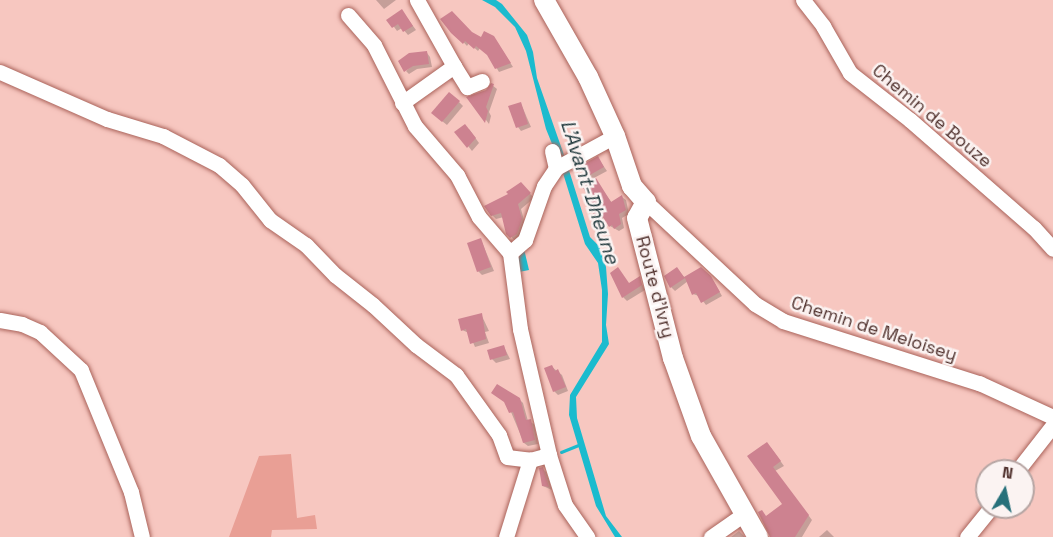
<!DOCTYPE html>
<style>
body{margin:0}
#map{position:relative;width:1053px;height:537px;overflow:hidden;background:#f7c7c0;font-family:"Space Grotesk",sans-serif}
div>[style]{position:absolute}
.green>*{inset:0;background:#e99f95}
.water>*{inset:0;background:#1bbbce}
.shadow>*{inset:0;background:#0003}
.stream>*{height:3px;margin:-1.5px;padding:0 1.5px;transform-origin:1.5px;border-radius:1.5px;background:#1bbbce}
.building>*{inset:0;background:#cd8290}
.roads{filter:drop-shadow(0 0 2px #aa635a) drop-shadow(0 0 2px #aa635a)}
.minor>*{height:15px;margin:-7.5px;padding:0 7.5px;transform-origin:7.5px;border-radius:7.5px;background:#fff}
.major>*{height:20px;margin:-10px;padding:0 10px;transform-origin:10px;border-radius:10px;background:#fff}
span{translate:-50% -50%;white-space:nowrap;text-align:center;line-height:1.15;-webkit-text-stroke:5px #fbf3f2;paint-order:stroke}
.street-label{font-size:18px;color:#4f302c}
.water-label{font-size:20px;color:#1f373b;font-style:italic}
.north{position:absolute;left:975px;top:459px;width:60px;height:60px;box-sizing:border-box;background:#fbf3f2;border:2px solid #b6a5a3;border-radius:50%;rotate:9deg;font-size:16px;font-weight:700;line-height:24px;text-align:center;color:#4f302c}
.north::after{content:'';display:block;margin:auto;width:21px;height:27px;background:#27707a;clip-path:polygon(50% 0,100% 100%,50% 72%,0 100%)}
</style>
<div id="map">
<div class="green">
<i style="clip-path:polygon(291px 454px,297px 518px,315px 515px,317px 529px,272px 530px,271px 537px,229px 537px,259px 456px)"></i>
</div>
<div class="water">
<i style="clip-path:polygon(482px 0,496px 0,502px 4px,527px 35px,533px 52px,537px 78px,565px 158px,559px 161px,546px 129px,526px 51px,515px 27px,495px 7px)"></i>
<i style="clip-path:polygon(567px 164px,590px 237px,599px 246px,606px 267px,608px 294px,606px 325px,609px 344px,576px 397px,577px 418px,606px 516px,622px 537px,615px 537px,596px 506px,569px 415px,570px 395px,602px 342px,602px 290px,598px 263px,585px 244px,562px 170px)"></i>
<i style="clip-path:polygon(524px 249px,529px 270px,519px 272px,517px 260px)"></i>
</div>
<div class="shadow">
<i style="clip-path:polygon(376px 0,396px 0,384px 9px)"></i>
<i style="clip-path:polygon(405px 15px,416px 30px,408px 35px,402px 28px,397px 31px,389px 20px)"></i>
<i style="clip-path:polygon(443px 20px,481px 39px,497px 42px,513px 67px,499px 72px,489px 55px,480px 48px,478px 51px,469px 43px,467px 46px)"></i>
<i style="clip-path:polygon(427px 53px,430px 57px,432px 67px,417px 69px,409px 74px,406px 71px)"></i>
<i style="clip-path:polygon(492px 85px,497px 89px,489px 112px,491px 116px,489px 124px,469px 97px,487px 91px)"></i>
<i style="clip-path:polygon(459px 102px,463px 106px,447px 125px,437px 117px)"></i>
<i style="clip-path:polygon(521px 104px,531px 127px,521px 131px,518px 127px)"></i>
<i style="clip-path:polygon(469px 129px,479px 143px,472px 151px,457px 132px)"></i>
<i style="clip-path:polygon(598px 158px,607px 171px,594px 178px,612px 203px,622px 197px,626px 200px,629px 214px,622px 218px,624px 228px,619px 231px,610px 226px,605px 217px,601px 220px,597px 216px,593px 202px,595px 181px,589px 175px)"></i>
<i style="clip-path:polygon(520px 183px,534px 198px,521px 209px,525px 224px,520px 238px,515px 241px,508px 233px,504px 217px,496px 219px,492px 215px)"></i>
<i style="clip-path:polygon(481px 240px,494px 271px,482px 275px,478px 271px)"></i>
<i style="clip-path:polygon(677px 269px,685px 278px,701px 269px,714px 282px,722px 296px,706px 305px,699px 296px,693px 294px,688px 281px,675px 291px,671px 287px)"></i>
<i style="clip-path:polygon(639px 278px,645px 290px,627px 301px,623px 297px,629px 285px)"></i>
<i style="clip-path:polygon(481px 314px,489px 331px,485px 332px,489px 343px,475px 347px,469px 333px,462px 330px)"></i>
<i style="clip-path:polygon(504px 347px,510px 359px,496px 363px,492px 359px)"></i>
<i style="clip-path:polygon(552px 367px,562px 375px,568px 391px,558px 395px,554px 391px)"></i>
<i style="clip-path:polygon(519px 399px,523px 403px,528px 421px,534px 424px,538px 444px,528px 446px,524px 443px,511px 412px)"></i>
<i style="clip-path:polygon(771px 448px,784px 466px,775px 471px,812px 520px,802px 537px,770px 537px,767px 517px,785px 504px,749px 457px)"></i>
<i style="clip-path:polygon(542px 468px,546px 472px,552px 490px,543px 486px)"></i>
<i style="clip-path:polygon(827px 530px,834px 537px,819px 537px)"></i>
<i style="clip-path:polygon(739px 531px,745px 537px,731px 537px)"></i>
</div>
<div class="stream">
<i style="left:561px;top:452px;width:22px;rotate:-22deg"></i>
</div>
<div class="building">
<i style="clip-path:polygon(402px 9px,413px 26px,403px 32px,398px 24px,392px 28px,386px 20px)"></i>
<i style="clip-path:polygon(452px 11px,472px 32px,481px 37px,484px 31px,494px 36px,511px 63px,495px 69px,487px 55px,476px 46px,474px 49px,465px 41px,463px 44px,451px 33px,440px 19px)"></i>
<i style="clip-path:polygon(427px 51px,429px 64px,413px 66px,404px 72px,398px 61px,409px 53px)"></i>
<i style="clip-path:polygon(491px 83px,494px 84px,486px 107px,488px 111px,485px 123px,466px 97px,486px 90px)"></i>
<i style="clip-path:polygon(449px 92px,460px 101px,442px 122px,431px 113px)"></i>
<i style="clip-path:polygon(521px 102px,528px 124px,516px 128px,508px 106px)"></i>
<i style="clip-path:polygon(465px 124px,476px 138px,467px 148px,454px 132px)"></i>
<i style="clip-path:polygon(598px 156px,604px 167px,588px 176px,582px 165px)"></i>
<i style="clip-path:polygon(596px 178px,611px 202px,622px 195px,626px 210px,619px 214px,621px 224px,614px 229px,612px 225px,609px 227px,601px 214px,596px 217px,586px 204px,591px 201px,582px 186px)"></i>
<i style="clip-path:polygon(521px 182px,531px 193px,518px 204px,522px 219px,517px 234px,510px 238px,506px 234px,501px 213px,491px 216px,484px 206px,508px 194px,506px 192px)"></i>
<i style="clip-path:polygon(481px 238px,491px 267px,477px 272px,467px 243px)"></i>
<i style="clip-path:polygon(618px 267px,629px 283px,640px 276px,642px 285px,622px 298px,610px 273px)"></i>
<i style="clip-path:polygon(677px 267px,684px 277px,701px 267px,711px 276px,720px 292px,701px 303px,696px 293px,692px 295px,685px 278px,670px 288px,664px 276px)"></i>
<i style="clip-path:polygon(482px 313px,486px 339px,470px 344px,466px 329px,461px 331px,458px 319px)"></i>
<i style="clip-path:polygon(504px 345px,507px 355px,490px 360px,487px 350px)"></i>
<i style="clip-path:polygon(552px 365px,555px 371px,558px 369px,566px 387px,553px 392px,544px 368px)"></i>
<i style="clip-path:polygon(497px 384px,520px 398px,526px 420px,531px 419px,535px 440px,523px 443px,513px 412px,509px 413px,504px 402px,491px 393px)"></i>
<i style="clip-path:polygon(767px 442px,781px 461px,773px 467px,809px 515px,795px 537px,770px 537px,758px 512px,762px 510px,766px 516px,782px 504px,747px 456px)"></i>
<i style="clip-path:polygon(543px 467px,549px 487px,542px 486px,539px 468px)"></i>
</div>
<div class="roads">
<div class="minor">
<i style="left:803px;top:0;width:33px;rotate:52deg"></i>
<i style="left:823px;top:26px;width:54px;rotate:60.1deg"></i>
<i style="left:850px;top:73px;width:76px;rotate:38.1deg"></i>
<i style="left:910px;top:120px;width:164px;rotate:41.1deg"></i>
<i style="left:1034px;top:228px;width:28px;rotate:48deg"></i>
<i style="left:348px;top:15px;width:40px;rotate:49deg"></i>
<i style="left:374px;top:45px;width:91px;rotate:63.2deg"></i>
<i style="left:415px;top:126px;width:65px;rotate:49.4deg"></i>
<i style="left:457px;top:175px;width:47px;rotate:62.4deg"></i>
<i style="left:479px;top:217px;width:48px;rotate:49.3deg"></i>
<i style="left:510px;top:253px;width:77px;rotate:82.5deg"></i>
<i style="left:520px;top:329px;width:129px;rotate:77deg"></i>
<i style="left:549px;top:455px;width:52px;rotate:72.3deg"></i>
<i style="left:565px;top:505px;width:39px;rotate:55deg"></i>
<i style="left:454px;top:66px;width:25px;rotate:58deg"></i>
<i style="left:467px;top:87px;width:16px;rotate:-22deg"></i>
<i style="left:0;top:72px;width:117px;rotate:23.7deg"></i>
<i style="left:107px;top:119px;width:59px;rotate:16.9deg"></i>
<i style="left:163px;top:136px;width:63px;rotate:27.4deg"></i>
<i style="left:219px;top:165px;width:30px;rotate:41deg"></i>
<i style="left:242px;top:185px;width:45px;rotate:51.3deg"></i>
<i style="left:270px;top:220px;width:44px;rotate:34.8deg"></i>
<i style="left:306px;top:245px;width:42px;rotate:46deg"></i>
<i style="left:335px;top:275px;width:48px;rotate:38.3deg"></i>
<i style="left:373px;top:305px;width:59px;rotate:42.9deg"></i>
<i style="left:416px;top:345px;width:50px;rotate:36.9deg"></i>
<i style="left:456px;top:375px;width:74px;rotate:54.4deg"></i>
<i style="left:499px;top:435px;width:23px;rotate:70deg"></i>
<i style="left:507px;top:457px;width:23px;rotate:7deg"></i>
<i style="left:530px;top:460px;width:20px;rotate:-15deg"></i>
<i style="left:402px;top:103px;width:64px;rotate:-35.4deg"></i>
<i style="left:454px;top:66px;width:76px;rotate:-119.3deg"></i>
<i style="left:552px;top:151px;width:17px;rotate:77deg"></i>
<i style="left:646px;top:202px;width:149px;rotate:43.1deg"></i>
<i style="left:755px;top:304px;width:33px;rotate:31deg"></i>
<i style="left:783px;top:321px;width:206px;rotate:17.6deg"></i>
<i style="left:979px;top:383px;width:81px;rotate:24.7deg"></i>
<i style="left:510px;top:253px;width:20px;rotate:-41deg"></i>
<i style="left:525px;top:240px;width:57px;rotate:-70.6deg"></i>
<i style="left:544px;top:186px;width:22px;rotate:-56deg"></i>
<i style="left:556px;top:168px;width:67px;rotate:-28.5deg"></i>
<i style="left:0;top:320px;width:22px;rotate:10deg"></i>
<i style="left:22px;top:324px;width:20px;rotate:24deg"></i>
<i style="left:40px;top:332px;width:56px;rotate:42.8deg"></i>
<i style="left:81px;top:370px;width:132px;rotate:67.7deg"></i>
<i style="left:131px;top:492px;width:46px;rotate:76.3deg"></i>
<i style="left:1017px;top:471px;width:58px;rotate:-52deg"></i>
<i style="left:506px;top:537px;width:81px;rotate:-72.7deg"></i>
<i style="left:711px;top:537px;width:40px;rotate:-34.9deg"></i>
<i style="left:967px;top:537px;width:38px;rotate:-51deg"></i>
</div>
<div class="major">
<i style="left:544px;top:0;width:89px;rotate:60.3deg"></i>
<i style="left:588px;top:77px;width:65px;rotate:65.4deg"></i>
<i style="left:615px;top:136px;width:53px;rotate:71.2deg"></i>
<i style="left:632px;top:186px;width:21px;rotate:49deg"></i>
<i style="left:646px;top:202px;width:18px;rotate:119deg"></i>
<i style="left:637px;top:218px;width:145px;rotate:75.6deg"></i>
<i style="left:673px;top:358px;width:83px;rotate:70.3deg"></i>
<i style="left:701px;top:436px;width:116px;rotate:60.6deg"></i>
</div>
</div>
<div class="street-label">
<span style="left:932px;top:116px;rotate:40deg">Chemin de Bouze</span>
<span style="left:655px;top:287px;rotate:75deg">Route d'Ivry</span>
<span style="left:874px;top:329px;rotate:18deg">Chemin de Meloisey</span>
</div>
<div class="water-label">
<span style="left:590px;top:192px;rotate:72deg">L'Avant-Dheune</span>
</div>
<div class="north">N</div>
</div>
